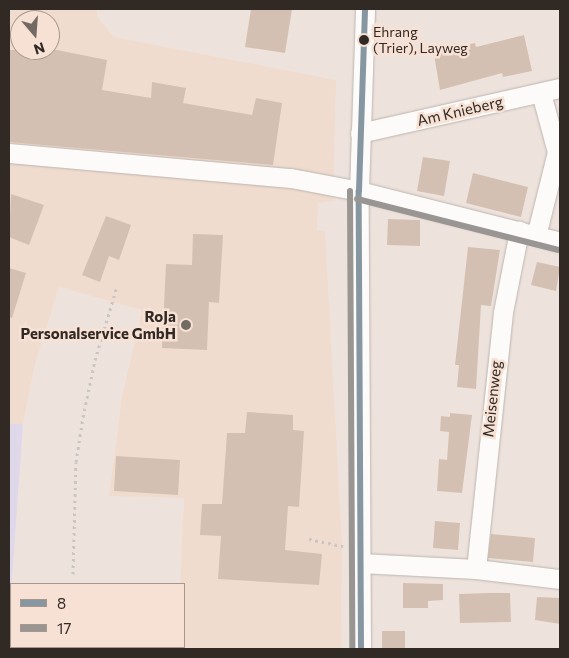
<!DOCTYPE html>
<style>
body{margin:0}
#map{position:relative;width:569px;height:658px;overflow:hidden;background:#eee3dc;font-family:Commissioner,sans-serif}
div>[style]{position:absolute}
.built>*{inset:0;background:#f0dccf}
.green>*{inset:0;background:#dfd7ea}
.building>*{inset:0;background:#d4c0b2}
.path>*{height:3px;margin-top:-1.5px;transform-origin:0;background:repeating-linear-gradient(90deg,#c9c5c2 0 2.5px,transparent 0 6.5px)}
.roads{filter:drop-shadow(0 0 1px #bcb4ae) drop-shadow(0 0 1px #bcb4ae)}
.minor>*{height:19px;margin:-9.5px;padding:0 9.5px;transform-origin:9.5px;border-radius:9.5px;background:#fcfbfa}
.bus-1>*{height:6px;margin:-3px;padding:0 3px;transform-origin:3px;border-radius:3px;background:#8797a2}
.bus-2>*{height:6px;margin:-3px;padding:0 3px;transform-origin:3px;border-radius:3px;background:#989593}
.dots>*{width:14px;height:14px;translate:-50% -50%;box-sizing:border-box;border:2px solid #f6e1d4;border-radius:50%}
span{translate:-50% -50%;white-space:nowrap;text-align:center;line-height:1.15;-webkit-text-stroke:5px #f6e1d4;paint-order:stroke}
.bus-label{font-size:14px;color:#312924}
.left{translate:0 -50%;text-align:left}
.street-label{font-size:15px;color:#312924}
.poi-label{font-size:15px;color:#312924;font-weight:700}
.right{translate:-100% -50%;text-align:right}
.frame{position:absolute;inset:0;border:10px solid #312924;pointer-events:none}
.legend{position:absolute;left:10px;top:583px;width:175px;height:65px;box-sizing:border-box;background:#f6e1d4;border:1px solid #a7978e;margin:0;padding:6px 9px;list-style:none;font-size:15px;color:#312924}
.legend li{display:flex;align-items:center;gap:10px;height:25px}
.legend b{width:25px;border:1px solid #a7978e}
.north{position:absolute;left:10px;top:10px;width:50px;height:50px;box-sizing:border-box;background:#f6e1d4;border:1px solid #a7978e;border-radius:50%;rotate:162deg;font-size:14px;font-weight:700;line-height:20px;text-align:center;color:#312924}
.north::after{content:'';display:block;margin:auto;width:18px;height:22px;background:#736a64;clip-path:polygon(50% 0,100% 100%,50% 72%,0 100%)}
</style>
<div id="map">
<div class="built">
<i style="clip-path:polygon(evenodd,9px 9px,97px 9px,98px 18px,114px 37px,336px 80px,333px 201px,318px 203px,317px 230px,325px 231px,342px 544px,341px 649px,177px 649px,184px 647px,184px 584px,180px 584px,184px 498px,109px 496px,122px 397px,142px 310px,59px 287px,35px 364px,23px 424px,9px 424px,9px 9px,20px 20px,50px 20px,50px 50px,20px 50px,20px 20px)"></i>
</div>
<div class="green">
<i style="clip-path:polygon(9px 424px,23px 424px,9px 621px)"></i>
</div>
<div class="building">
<i style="clip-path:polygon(251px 9px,292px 9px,285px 53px,245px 47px)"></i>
<i style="clip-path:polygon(524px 35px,532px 71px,503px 77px,502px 73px,440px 90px,433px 49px,456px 43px,457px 47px,475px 43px,476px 47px)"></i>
<i style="clip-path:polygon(9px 50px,57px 50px,107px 60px,102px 90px,151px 98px,152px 82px,186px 88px,183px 103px,252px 115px,256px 98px,282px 103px,273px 165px,9px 142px)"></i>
<i style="clip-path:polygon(423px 157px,450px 161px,444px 196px,417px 191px)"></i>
<i style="clip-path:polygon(473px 173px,528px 187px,521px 217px,466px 203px)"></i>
<i style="clip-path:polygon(11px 194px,44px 205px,29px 245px,9px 237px)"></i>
<i style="clip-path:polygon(106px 216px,131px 225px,119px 260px,109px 256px,100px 282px,82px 275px)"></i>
<i style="clip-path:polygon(388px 219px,420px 220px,420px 246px,387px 245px)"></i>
<i style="clip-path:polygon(193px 234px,223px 235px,219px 303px,209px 302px,207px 350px,162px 348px,166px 264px,192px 265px)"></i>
<i style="clip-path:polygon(468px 247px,500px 250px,491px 306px,481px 305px,476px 389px,457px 387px,459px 365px,455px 365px)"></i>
<i style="clip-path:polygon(537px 262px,560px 267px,556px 291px,531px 285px)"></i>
<i style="clip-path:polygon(9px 268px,26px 273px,12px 318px,9px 317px)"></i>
<i style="clip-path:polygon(247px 412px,293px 415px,293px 430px,304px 431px,299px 507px,288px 506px,285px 550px,322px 554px,319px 585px,218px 579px,221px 536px,200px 535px,202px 504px,222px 504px,227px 433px,245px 433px)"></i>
<i style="clip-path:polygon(450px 413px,472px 415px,462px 493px,437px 491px,439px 459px,447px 460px,449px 432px,440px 431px,441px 416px,450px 417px)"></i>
<i style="clip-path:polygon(116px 456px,180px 460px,178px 495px,114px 491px)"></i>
<i style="clip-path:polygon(435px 521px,460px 523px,458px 550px,433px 548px)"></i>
<i style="clip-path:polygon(491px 534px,535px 538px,533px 562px,488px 558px)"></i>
<i style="clip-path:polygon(403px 583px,443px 584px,443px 600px,428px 601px,428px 608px,403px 608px)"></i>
<i style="clip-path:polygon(489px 593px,510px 593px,511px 622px,460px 623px,459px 594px)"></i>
<i style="clip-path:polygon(537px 597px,560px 598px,560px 624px,535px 620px)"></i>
<i style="clip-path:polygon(382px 631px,405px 631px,405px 649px,382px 649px)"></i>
</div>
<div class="path">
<i style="left:309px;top:539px;width:35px;rotate:12deg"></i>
<i style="left:73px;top:574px;width:112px;rotate:-88.5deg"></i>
<i style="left:76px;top:462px;width:46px;rotate:-81.2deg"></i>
<i style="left:83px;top:417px;width:58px;rotate:-78.1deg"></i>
<i style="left:95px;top:360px;width:77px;rotate:-73.4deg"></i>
</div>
<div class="roads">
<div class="minor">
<i style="left:360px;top:133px;width:205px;rotate:-12.7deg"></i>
<i style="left:9px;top:153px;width:283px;rotate:5.1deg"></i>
<i style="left:291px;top:178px;width:69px;rotate:10.8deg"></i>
<i style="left:359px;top:191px;width:207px;rotate:14.2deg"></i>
<i style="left:536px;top:236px;width:87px;rotate:-76deg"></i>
<i style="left:557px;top:152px;width:61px;rotate:-105.2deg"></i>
<i style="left:360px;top:563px;width:116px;rotate:3deg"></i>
<i style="left:476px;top:569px;width:85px;rotate:6.8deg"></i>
<i style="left:476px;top:569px;width:258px;rotate:-84deg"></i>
<i style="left:503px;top:312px;width:83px;rotate:-78.8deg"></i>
<i style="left:361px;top:649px;width:458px;rotate:-90.3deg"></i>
<i style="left:359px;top:191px;width:182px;rotate:-88.1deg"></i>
</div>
</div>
<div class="bus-1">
<i style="left:361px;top:649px;width:458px;rotate:-90.3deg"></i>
<i style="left:359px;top:191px;width:182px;rotate:-88.1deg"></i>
</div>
<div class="bus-2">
<i style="left:350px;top:191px;width:458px;rotate:89.7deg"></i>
<i style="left:357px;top:199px;width:207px;rotate:14.2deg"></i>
</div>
<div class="dots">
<i style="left:364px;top:40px;background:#312924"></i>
<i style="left:186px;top:325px;background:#736a64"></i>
</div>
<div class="bus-label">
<span class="left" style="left:373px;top:40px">Ehrang<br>(Trier), Layweg</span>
</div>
<div class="street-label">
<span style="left:460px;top:111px;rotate:-13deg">Am Knieberg</span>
<span style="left:492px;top:399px;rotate:-84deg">Meisenweg</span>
</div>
<div class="poi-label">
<span class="right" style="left:176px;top:325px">RoJa<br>Personalservice GmbH</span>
</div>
<div class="frame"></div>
<ul class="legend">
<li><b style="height:6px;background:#8797a2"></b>8</li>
<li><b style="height:6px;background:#989593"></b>17</li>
</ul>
<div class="north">N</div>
</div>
